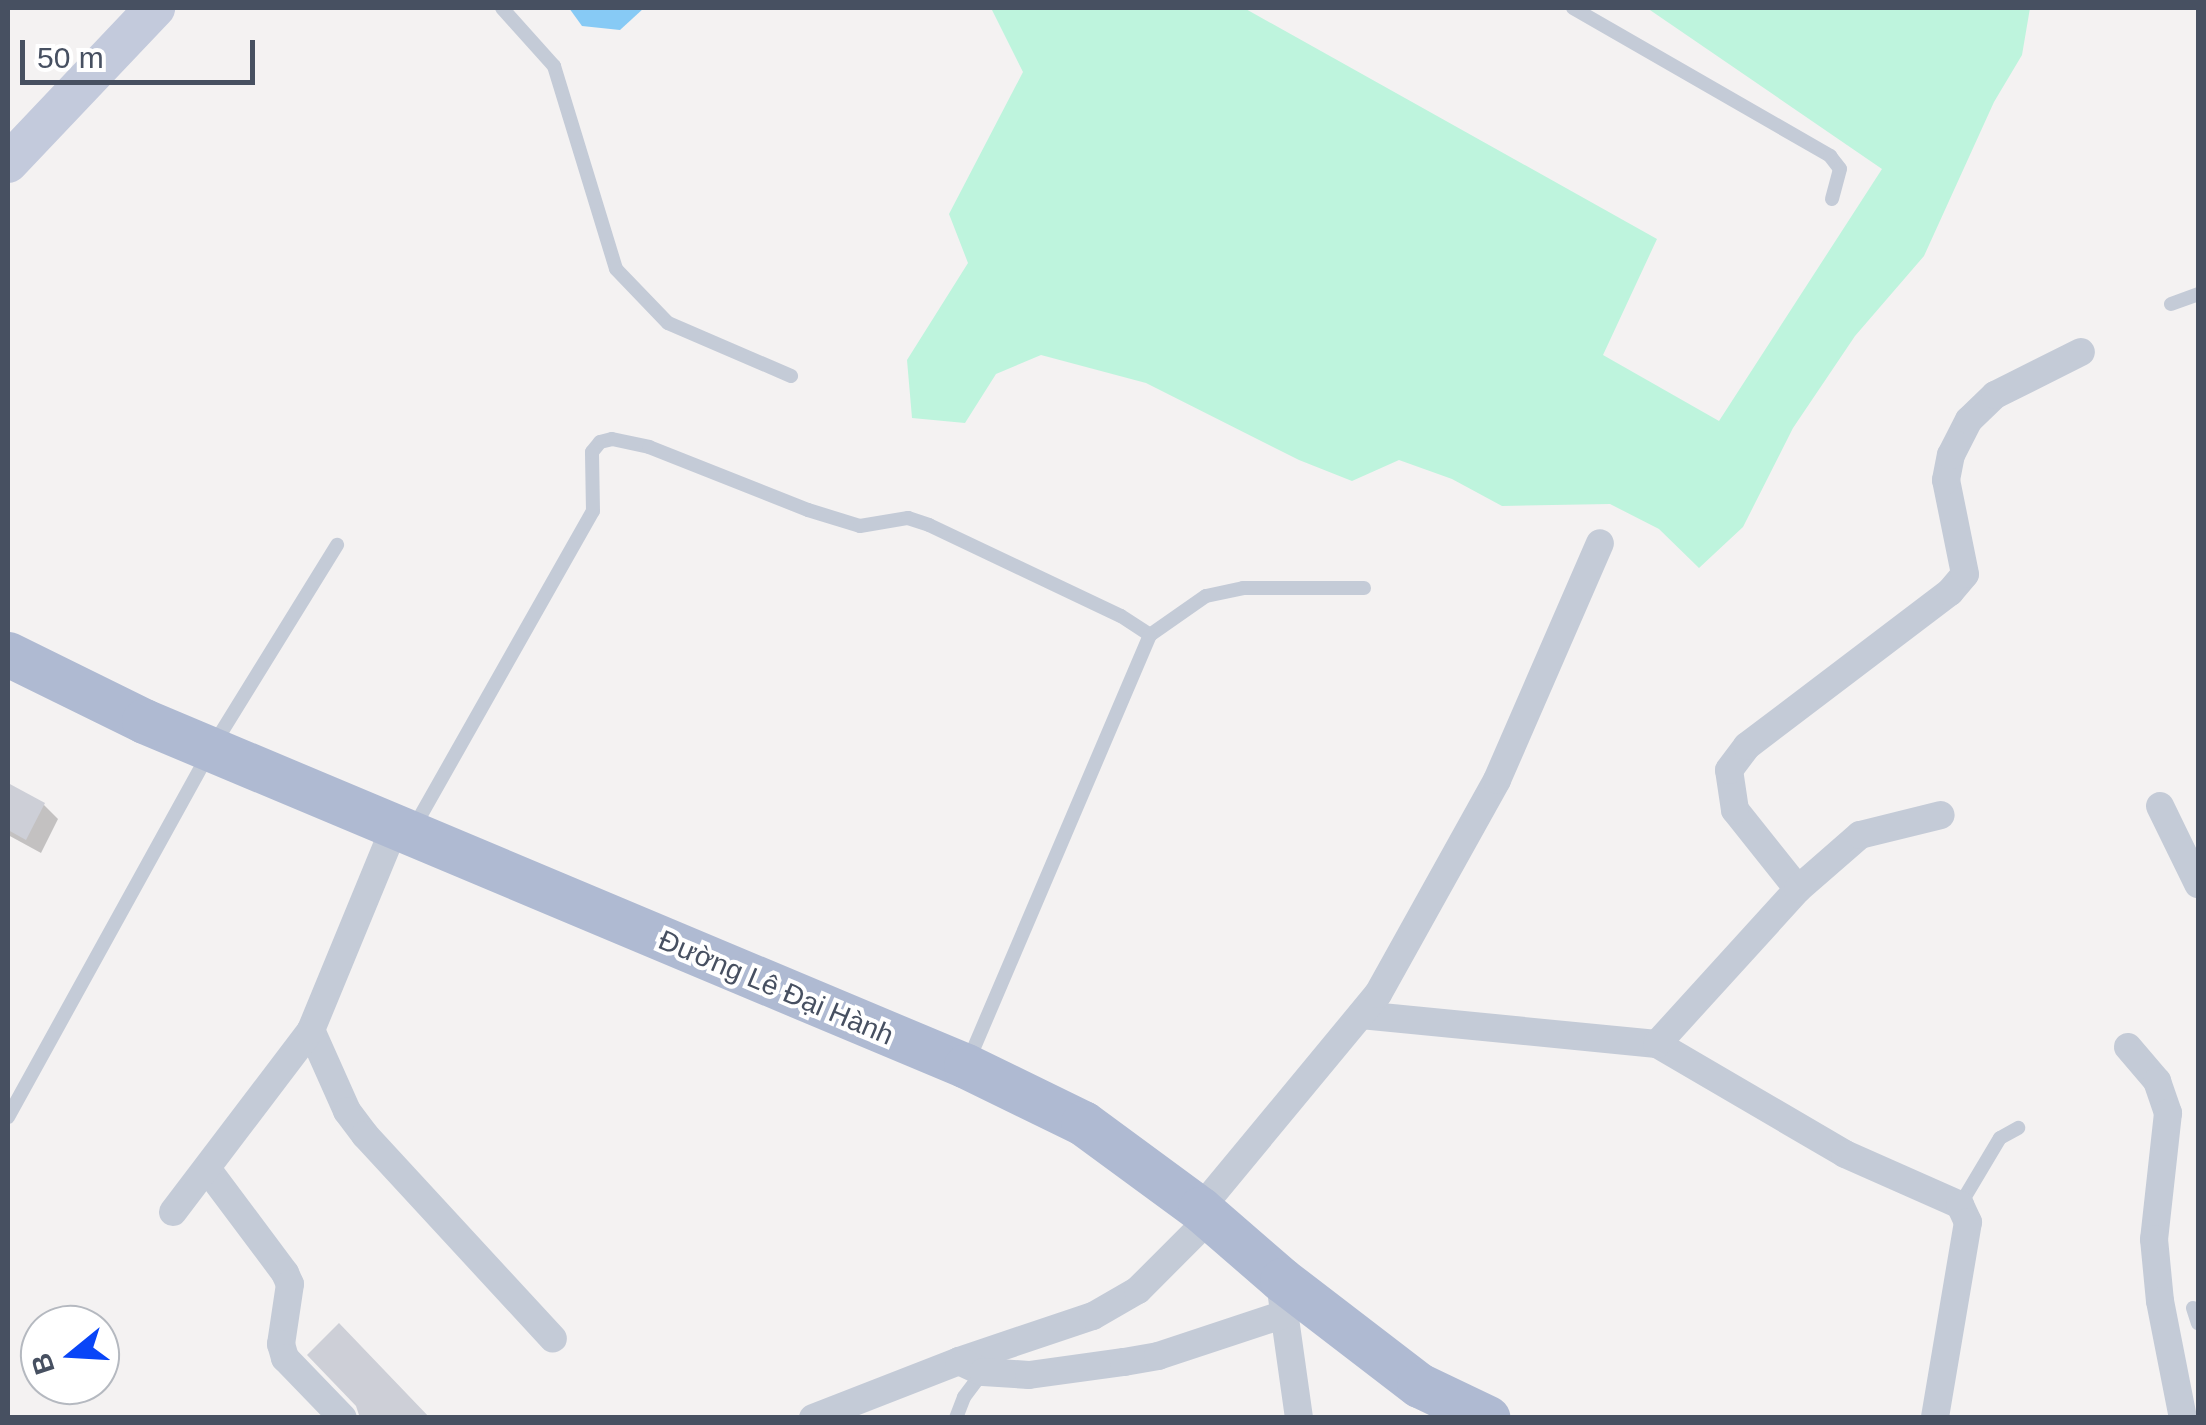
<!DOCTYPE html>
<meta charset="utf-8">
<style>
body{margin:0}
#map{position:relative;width:2206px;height:1425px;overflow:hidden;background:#f4f2f2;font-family:Arial,sans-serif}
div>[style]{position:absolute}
.green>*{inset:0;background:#bef4dd}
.water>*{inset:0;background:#87caf5}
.shadow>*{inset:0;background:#0003}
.building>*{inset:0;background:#cdcfd7}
.lane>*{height:14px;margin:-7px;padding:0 7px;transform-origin:7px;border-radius:7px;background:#c4cbd7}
.street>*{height:28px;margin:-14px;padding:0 14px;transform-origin:14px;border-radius:14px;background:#c4cbd7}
.secondary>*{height:40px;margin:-20px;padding:0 20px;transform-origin:20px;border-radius:20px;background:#c3cadc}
.primary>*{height:45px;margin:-22.5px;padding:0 22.5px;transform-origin:22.5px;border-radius:22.5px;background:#afbad2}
span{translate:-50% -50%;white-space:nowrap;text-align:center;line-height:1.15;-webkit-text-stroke:8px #fff;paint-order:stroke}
.street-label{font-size:28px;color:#475061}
.frame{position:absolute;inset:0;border:10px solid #475061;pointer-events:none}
.north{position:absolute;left:20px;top:1305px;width:100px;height:100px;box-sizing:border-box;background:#fff;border:2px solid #b5b9c0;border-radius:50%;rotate:252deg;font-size:28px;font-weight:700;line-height:40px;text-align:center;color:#475061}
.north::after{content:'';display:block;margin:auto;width:35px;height:45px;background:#0945f7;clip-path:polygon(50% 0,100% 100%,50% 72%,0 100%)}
.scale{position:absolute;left:20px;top:40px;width:235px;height:45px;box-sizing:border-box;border:5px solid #475061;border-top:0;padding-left:12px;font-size:30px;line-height:35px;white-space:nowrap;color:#475061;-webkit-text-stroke:8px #fff;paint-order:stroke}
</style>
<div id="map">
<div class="green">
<i style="clip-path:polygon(991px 8px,1244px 8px,1657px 239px,1603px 355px,1719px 421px,1882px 169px,1647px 8px,2030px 8px,2022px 55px,1994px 102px,1924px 256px,1855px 336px,1793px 428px,1743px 527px,1699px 568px,1659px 529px,1610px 504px,1502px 506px,1452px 479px,1399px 460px,1352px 481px,1299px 460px,1146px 383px,1041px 355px,996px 374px,965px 423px,912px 418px,907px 360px,968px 263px,949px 214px,1023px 72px)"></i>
</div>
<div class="water">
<i style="clip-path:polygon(569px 8px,644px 8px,620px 30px,582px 26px)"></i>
</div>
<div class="shadow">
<i style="clip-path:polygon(8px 786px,44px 805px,58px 819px,41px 853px,8px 835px)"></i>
</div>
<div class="building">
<i style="clip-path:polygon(8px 783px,45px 803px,26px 840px,8px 830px)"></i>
<i style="clip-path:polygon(339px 1323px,430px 1418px,360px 1418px,356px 1406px,307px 1355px)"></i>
</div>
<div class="lane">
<i style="left:502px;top:8px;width:78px;rotate:48.1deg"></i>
<i style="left:554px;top:66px;width:212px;rotate:73deg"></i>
<i style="left:616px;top:269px;width:75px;rotate:46.1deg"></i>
<i style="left:668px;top:323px;width:134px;rotate:23.3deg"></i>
<i style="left:1573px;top:8px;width:297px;rotate:29.9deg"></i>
<i style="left:1830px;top:156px;width:16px;rotate:52deg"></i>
<i style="left:1840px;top:169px;width:31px;rotate:105deg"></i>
<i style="left:2171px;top:304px;width:29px;rotate:-20deg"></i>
<i style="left:1150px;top:635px;width:68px;rotate:-34.9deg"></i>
<i style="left:1206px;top:596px;width:38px;rotate:-12deg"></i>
<i style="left:1243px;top:588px;width:121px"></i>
<i style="left:413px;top:829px;width:365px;rotate:-60.5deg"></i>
<i style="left:593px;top:511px;width:59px;rotate:-91deg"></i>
<i style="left:592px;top:452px;width:13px;rotate:-51deg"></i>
<i style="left:600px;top:442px;width:12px;rotate:-14deg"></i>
<i style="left:612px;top:439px;width:38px;rotate:12deg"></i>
<i style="left:649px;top:447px;width:171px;rotate:21.6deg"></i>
<i style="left:808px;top:510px;width:54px;rotate:17.1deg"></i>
<i style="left:860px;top:526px;width:49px;rotate:-9.5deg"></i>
<i style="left:908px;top:518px;width:22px;rotate:18deg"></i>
<i style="left:929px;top:525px;width:212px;rotate:25.4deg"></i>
<i style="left:1121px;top:616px;width:35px;rotate:33deg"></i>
<i style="left:1150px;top:635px;width:463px;rotate:113.1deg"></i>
<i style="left:8px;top:1117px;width:420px;rotate:-61.1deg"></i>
<i style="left:211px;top:749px;width:240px;rotate:-58.3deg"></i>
<i style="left:1960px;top:1205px;width:78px;rotate:-59.2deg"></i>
<i style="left:2000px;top:1138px;width:21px;rotate:-29deg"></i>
<i style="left:2193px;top:1308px;width:16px;rotate:72deg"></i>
<i style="left:956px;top:1418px;width:22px;rotate:-69deg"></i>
<i style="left:964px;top:1397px;width:31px;rotate:-53deg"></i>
</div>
<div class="street">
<i style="left:2160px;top:806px;width:87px;rotate:64deg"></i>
<i style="left:1798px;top:889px;width:101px;rotate:-128.6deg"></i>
<i style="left:1735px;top:810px;width:40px;rotate:-98.5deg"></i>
<i style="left:1729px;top:770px;width:30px;rotate:-53deg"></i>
<i style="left:1747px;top:746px;width:255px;rotate:-37.2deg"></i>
<i style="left:1950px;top:592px;width:23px;rotate:-50deg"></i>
<i style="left:1965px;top:574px;width:96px;rotate:-101.4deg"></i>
<i style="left:1946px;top:480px;width:25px;rotate:-79deg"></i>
<i style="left:1951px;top:455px;width:39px;rotate:-63deg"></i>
<i style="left:1969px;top:420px;width:36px;rotate:-44deg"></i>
<i style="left:1995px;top:395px;width:96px;rotate:-26.6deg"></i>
<i style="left:1361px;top:1015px;width:297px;rotate:5.6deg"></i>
<i style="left:1657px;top:1044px;width:218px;rotate:30.3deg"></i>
<i style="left:1845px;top:1154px;width:126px;rotate:23.9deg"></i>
<i style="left:1960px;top:1205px;width:19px;rotate:65deg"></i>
<i style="left:1968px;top:1222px;width:199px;rotate:99.6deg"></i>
<i style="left:311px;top:1030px;width:89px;rotate:66deg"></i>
<i style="left:347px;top:1111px;width:30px;rotate:53deg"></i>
<i style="left:365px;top:1135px;width:277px;rotate:47.3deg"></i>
<i style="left:1657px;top:1044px;width:210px;rotate:-47.7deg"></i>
<i style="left:1798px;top:889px;width:82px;rotate:-41.1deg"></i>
<i style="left:1860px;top:835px;width:83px;rotate:-13.9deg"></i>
<i style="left:2128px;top:1047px;width:45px;rotate:49.5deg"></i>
<i style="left:2157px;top:1081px;width:34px;rotate:71deg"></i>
<i style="left:2168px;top:1113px;width:127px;rotate:96.3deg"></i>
<i style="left:2154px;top:1239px;width:62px;rotate:84.5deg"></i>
<i style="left:2160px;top:1301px;width:119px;rotate:78.9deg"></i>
<i style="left:208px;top:1170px;width:129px;rotate:53.2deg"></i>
<i style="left:285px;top:1273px;width:12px;rotate:66deg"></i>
<i style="left:290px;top:1284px;width:61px;rotate:98.5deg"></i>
<i style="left:281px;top:1344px;width:15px;rotate:74deg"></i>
<i style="left:285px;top:1358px;width:83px;rotate:46deg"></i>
<i style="left:1200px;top:1209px;width:279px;rotate:-50.4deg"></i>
<i style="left:1378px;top:994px;width:245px;rotate:-60.9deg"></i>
<i style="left:1497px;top:780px;width:258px;rotate:-66.5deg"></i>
<i style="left:173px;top:1212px;width:228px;rotate:-52.8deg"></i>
<i style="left:311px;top:1030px;width:221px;rotate:-67.6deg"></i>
<i style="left:1282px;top:1297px;width:122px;rotate:82deg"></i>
<i style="left:959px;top:1361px;width:141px;rotate:-18.6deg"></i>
<i style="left:1093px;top:1316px;width:52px;rotate:-30deg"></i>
<i style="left:1138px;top:1290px;width:103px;rotate:-45deg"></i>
<i style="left:813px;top:1418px;width:157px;rotate:-21.3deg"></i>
<i style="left:959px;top:1361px;width:26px;rotate:25deg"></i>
<i style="left:983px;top:1372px;width:46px;rotate:3.7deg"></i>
<i style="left:1029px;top:1375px;width:96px;rotate:-7.8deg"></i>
<i style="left:1124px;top:1362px;width:35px;rotate:-10deg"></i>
<i style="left:1158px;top:1356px;width:131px;rotate:-18.3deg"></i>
</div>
<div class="secondary">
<i style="left:8px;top:163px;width:214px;rotate:-46.5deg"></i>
</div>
<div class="primary">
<i style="left:8px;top:654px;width:152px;rotate:26.2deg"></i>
<i style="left:144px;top:721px;width:891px;rotate:22.77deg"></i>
<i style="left:966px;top:1066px;width:130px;rotate:26deg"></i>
<i style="left:1083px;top:1123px;width:145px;rotate:36.3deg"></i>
<i style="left:1200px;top:1209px;width:108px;rotate:40.9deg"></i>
<i style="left:1282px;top:1280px;width:173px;rotate:37.5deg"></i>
<i style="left:1419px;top:1385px;width:76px;rotate:25.6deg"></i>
</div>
<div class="street-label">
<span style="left:776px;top:988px;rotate:23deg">Đường Lê Đại Hành</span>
</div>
<div class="frame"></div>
<div class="north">B</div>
<div class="scale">50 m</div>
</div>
